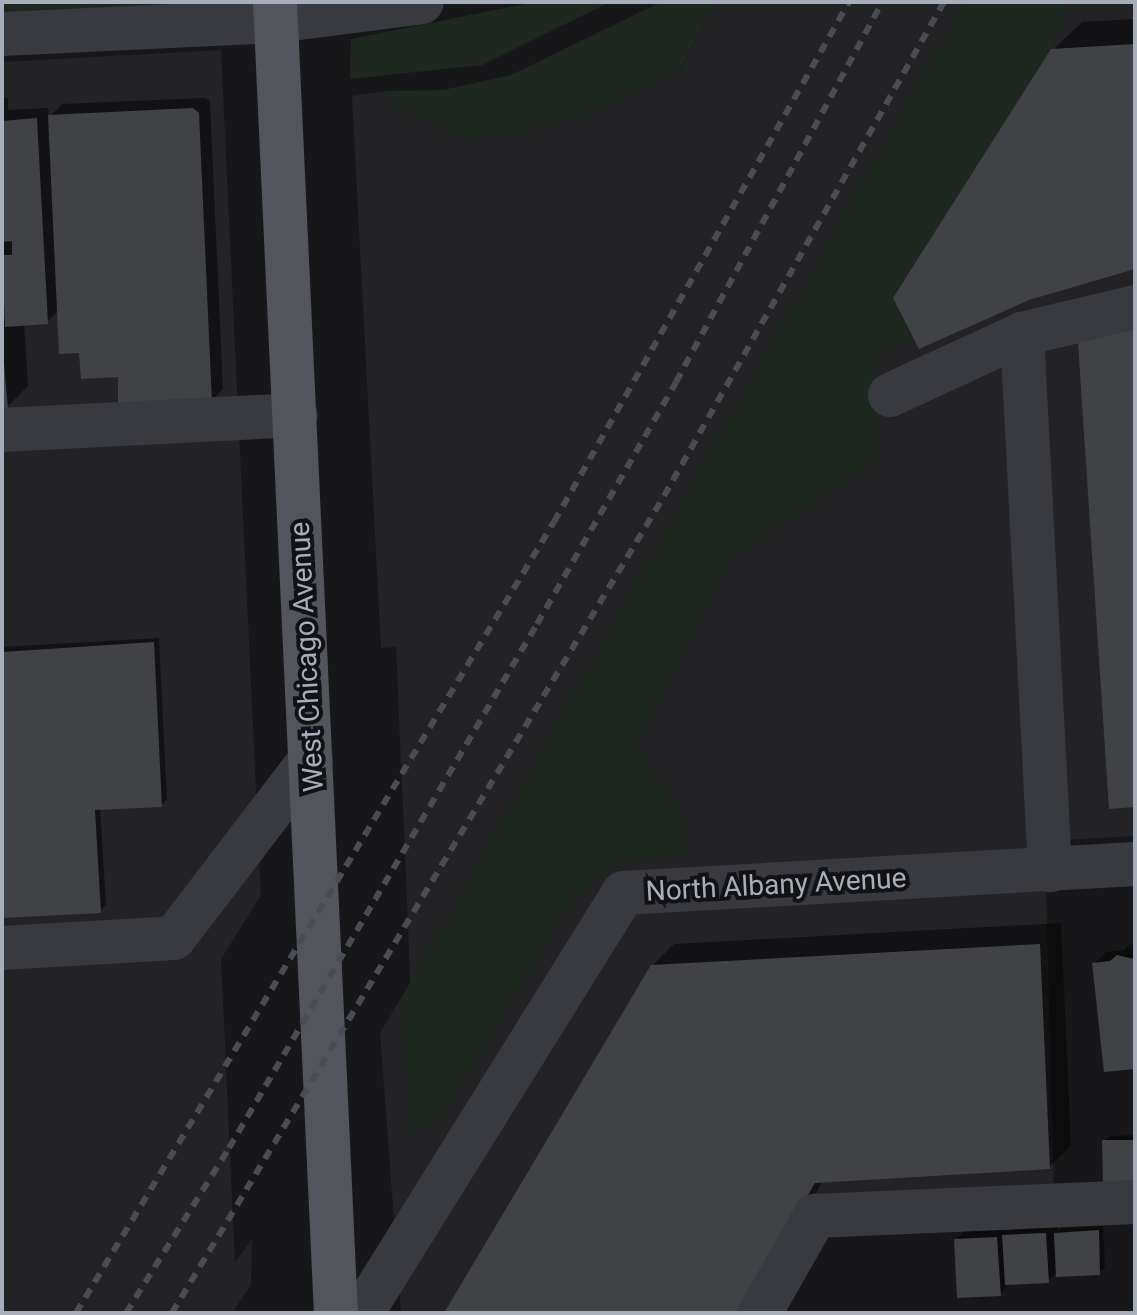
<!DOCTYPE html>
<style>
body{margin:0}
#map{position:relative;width:1137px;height:1315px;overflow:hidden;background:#171719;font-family:Roboto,sans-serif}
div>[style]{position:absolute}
.built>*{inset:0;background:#232326}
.green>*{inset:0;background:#1e2720}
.shadow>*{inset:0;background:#0007}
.building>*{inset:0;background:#414246}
.minor>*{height:44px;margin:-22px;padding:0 22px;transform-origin:22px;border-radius:22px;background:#393a40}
.major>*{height:44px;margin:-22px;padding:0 22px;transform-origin:22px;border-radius:22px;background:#53555d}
.rail>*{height:6px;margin-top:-3px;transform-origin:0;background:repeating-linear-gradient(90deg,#4a4c53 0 10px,transparent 0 18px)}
span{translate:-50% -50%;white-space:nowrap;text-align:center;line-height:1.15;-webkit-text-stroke:8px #121214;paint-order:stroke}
.street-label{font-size:28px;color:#a8adba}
.frame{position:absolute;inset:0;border:4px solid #a8adba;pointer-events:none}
</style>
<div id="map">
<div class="built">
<i style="clip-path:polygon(717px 2px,1135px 2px,1135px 836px,1045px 841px,1054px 1198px,820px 1209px,754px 1313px,401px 1313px,380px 1033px,410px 983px,408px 924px,396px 647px,381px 648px,352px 96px,385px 91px,398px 107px,680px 70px)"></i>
<i style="clip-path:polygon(221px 50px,261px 895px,221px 959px,235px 1262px,252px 1239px,251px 1285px,232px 1313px,2px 1313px,2px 62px)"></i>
</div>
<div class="green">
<i style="clip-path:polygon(2px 2px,161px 2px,161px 5px,2px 12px)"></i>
<i style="clip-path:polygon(535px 2px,610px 2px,482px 65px,350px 79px,351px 39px)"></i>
<i style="clip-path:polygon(661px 2px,717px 2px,680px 69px,585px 116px,514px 137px,458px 139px,398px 107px,385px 91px,443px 90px,511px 75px)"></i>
<i style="clip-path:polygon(963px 2px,1071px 2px,1051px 49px,893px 298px,914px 340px,875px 361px,880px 458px,729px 564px,636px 744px,687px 821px,689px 857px,630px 860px,594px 882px,569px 907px,445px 1113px,430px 1129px,410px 1130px,401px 999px)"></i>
</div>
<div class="shadow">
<i style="clip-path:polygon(1135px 19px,1135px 267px,1053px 50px,1082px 22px)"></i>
<i style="clip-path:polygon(2px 98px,8px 98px,8px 110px,48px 108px,49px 117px,62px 104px,205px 98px,210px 101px,223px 389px,211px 401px,81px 351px,59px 310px,47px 322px,24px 323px,28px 386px,7px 407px,2px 407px)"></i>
<i style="clip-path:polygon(159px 638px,167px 800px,161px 805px,100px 808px,106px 905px,100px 911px,2px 916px,2px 647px)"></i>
<i style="clip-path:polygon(1061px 923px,1071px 1146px,1049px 1167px,823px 1181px,744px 1313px,447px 1313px,652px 966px,674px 944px)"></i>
<i style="clip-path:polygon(1130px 944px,1135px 945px,1135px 1067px,1106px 1069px,1094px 964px,1106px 952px,1124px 950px)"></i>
<i style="clip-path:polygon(1135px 1135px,1135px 1184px,1104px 1141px,1110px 1136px)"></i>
<i style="clip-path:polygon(1057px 1222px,1058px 1232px,1061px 1228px,1103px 1226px,1105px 1267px,1099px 1273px,1058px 1271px,1048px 1281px,1011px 1282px,1000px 1294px,956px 1239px,968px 1228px,1008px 1226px,1009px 1231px,1015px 1224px)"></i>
</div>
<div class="building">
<i style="clip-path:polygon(1135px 44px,1135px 269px,1029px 300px,919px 349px,893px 298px,1051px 49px)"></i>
<i style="clip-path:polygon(193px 108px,199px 113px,212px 403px,118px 407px,118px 377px,81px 379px,79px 353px,59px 354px,48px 115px)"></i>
<i style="clip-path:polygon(37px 118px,48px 324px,5px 327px,2px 255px,12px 255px,12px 241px,2px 242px,2px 121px)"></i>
<i style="clip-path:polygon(1135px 324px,1135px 807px,1109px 809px,1077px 328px)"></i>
<i style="clip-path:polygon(2px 363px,4px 363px,8px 409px,2px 409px)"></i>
<i style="clip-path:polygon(154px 642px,162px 807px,95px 810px,101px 913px,2px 918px,2px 652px)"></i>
<i style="clip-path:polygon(1040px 944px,1050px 1169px,815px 1183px,738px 1313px,444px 1313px,651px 965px)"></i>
<i style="clip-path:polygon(1117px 955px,1134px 959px,1135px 1069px,1104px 1072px,1092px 963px,1110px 961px)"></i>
<i style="clip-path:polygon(1102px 1140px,1135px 1140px,1135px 1186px,1103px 1187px)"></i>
<i style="clip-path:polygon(1099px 1230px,1100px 1275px,1056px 1277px,1054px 1233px)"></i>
<i style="clip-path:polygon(1046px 1233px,1049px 1283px,1005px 1285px,1002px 1235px)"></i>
<i style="clip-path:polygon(997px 1237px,1001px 1296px,957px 1298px,954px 1239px)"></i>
</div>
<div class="minor">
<i style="left:2px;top:34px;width:274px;rotate:-2.7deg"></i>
<i style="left:276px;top:21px;width:147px;rotate:-7.4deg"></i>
<i style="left:1022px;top:334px;width:537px;rotate:87.01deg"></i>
<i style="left:890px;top:395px;width:145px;rotate:-24.8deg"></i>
<i style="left:1022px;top:334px;width:116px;rotate:-13.4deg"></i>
<i style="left:2px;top:430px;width:294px;rotate:-2.9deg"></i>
<i style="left:2px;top:948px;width:172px;rotate:-3.3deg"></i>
<i style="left:174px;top:938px;width:225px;rotate:-52.6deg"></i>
<i style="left:362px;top:1313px;width:494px;rotate:-58.1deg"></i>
<i style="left:623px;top:893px;width:513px;rotate:-3.24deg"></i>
<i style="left:760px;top:1313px;width:112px;rotate:-60.4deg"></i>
<i style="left:815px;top:1216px;width:320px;rotate:-2.5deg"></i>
</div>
<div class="major">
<i style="left:275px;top:2px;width:1312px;rotate:87.34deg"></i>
</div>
<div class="rail">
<i style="left:76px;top:1313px;width:924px;rotate:-58.86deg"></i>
<i style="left:554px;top:522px;width:598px;rotate:-60.43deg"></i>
<i style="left:126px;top:1313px;width:195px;rotate:-58deg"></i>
<i style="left:229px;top:1148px;width:608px;rotate:-59.55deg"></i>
<i style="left:537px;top:624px;width:279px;rotate:-60.1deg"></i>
<i style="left:676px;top:382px;width:432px;rotate:-61.5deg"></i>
<i style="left:172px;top:1313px;width:954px;rotate:-58.94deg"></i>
<i style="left:664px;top:496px;width:568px;rotate:-60.46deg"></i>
</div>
<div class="street-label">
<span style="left:307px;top:657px;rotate:-93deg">West Chicago Avenue</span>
<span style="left:776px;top:885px;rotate:-3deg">North Albany Avenue</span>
</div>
<div class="frame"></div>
</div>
